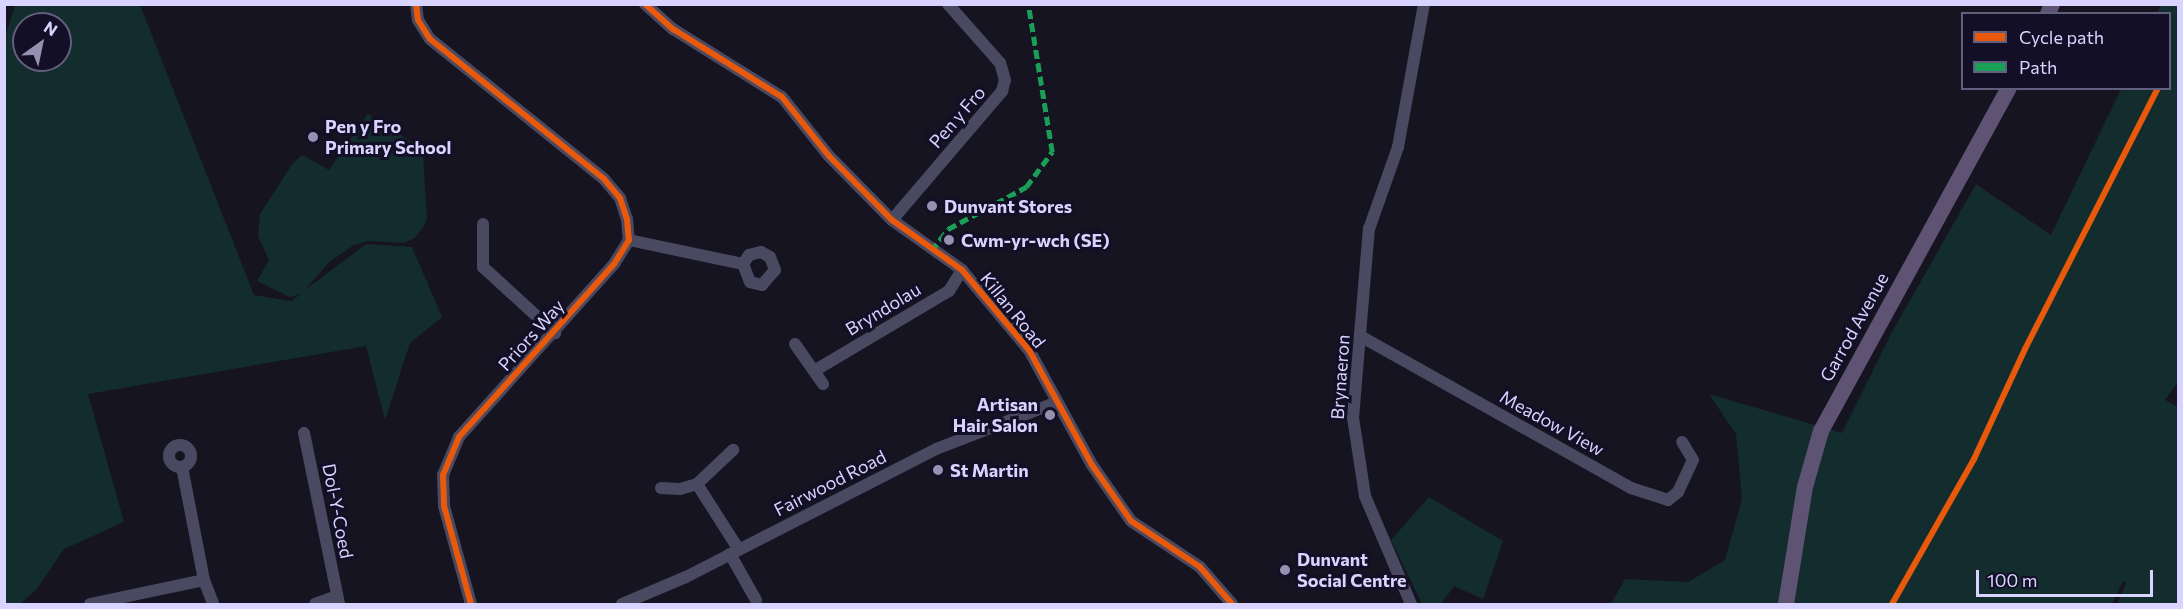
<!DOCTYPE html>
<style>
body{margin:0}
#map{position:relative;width:2183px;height:609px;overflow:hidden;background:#161421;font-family:Commissioner,sans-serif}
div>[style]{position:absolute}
.green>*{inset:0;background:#132c2d}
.minor>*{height:12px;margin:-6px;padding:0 6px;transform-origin:6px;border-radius:6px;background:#4a4962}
.minor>.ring{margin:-6px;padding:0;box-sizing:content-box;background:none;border:12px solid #4a4962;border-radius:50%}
.major>*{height:16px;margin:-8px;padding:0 8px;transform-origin:8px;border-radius:8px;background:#5e5373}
.quiet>*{height:4.5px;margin-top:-2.25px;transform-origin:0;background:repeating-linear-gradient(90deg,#1a9f57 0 9px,transparent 0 13.5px)}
.cycleway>*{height:6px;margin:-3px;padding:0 3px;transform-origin:3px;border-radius:3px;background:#e8590c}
.dots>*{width:16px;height:16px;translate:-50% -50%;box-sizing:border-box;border:3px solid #130f26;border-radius:50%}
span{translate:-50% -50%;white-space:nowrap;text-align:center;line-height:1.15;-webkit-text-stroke:6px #130f26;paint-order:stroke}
.street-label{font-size:18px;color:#d9d4ff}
.poi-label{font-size:18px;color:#d9d4ff;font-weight:700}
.left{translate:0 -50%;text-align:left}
.right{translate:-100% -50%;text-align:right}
.frame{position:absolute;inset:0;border:6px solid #d9d4ff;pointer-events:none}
.legend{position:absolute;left:1961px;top:12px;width:210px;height:78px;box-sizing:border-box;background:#130f26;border:2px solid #625e7d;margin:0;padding:8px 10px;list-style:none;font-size:18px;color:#d9d4ff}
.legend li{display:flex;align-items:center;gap:12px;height:30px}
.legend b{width:30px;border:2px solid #625e7d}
.north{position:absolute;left:12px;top:12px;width:60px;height:60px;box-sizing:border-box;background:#130f26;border:2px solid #625e7d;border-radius:50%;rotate:33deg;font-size:16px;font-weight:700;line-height:24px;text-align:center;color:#d9d4ff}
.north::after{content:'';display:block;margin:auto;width:21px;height:27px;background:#9591b1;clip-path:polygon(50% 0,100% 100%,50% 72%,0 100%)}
.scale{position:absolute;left:1976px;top:570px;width:177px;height:27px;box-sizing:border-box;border:3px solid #d9d4ff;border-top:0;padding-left:8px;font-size:18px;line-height:21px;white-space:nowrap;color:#d9d4ff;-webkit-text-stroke:4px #130f26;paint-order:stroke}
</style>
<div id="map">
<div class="green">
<i style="clip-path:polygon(evenodd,15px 5px,140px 5px,254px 295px,291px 301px,301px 294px,290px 297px,257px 281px,269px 260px,258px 236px,260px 214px,293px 163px,302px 155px,329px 170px,368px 114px,410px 141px,423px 153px,427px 219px,423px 227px,415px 238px,404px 243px,368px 241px,354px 245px,329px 262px,305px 290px,366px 244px,412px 247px,442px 317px,410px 343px,385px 420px,366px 346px,88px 394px,124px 522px,64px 549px,36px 590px,20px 604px,5px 604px,4px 41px,15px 5px,24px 24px,60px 24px,60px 60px,24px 60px,24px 24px)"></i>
<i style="clip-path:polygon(2161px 5px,2178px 5px,2178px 382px,2165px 400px,2178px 407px,2178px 604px,2117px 604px,2126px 583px,2123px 581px,2112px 604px,1611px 604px,1625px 579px,1688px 582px,1725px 560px,1742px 499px,1736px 434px,1709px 394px,1842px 433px,1892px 332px,1976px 184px,2051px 235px,2121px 89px,2170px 88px,2170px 14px,2157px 13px)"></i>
<i style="clip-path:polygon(1429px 497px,1503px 541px,1483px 599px,1454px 586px,1441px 604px,1422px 604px,1391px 540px)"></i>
</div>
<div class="minor">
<i style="left:416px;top:4px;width:16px;rotate:83deg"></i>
<i style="left:418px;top:20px;width:22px;rotate:58deg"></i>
<i style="left:430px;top:39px;width:223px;rotate:38.8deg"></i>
<i style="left:604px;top:179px;width:25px;rotate:50deg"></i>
<i style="left:620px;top:198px;width:22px;rotate:72deg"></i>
<i style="left:627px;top:219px;width:21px;rotate:85deg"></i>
<i style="left:629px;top:240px;width:28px;rotate:122deg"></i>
<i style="left:614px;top:264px;width:232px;rotate:131.9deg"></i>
<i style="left:459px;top:437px;width:41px;rotate:112.8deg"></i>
<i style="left:443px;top:475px;width:31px;rotate:88deg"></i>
<i style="left:444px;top:506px;width:102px;rotate:74.6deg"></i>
<i style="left:645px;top:4px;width:38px;rotate:42deg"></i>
<i style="left:673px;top:29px;width:128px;rotate:32deg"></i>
<i style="left:782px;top:97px;width:75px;rotate:51.5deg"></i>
<i style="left:829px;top:156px;width:90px;rotate:45.5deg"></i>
<i style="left:892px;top:220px;width:86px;rotate:35.5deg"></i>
<i style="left:962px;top:270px;width:104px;rotate:50.1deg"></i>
<i style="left:1029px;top:350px;width:131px;rotate:61.3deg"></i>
<i style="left:1092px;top:465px;width:68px;rotate:55.1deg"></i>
<i style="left:1131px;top:521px;width:83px;rotate:33.7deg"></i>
<i style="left:1200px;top:567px;width:49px;rotate:49.1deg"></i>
<i style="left:892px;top:220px;width:170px;rotate:-49.5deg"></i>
<i style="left:1002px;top:91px;width:11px;rotate:-75deg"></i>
<i style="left:1005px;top:80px;width:18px;rotate:-106deg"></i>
<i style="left:1000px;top:63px;width:79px;rotate:-131.4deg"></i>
<i style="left:483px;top:224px;width:43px;rotate:90deg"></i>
<i style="left:483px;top:267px;width:98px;rotate:42.5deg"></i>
<i style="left:629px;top:240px;width:116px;rotate:11.9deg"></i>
<i style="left:743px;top:264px;width:11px;rotate:-56deg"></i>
<i style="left:749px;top:255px;width:12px;rotate:-14deg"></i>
<i style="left:761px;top:252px;width:10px;rotate:29deg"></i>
<i style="left:770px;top:257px;width:14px;rotate:69deg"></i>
<i style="left:775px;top:270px;width:20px;rotate:131deg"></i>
<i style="left:762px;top:285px;width:12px;rotate:-166deg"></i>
<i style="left:750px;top:282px;width:19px;rotate:-111deg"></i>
<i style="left:1362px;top:337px;width:308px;rotate:29.3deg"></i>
<i style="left:1631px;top:488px;width:39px;rotate:18deg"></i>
<i style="left:1668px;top:500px;width:13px;rotate:-39deg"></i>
<i style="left:1678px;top:492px;width:35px;rotate:-65deg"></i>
<i style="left:1693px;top:460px;width:21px;rotate:-121deg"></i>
<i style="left:795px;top:344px;width:49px;rotate:55deg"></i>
<i style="left:814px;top:371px;width:157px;rotate:-30.7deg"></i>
<i style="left:949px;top:291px;width:25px;rotate:-58deg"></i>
<i style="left:304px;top:433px;width:175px;rotate:78.4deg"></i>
<i class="ring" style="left:169px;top:445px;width:10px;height:10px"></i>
<i style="left:182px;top:467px;width:115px;rotate:79deg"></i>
<i style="left:204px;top:580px;width:26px;rotate:69deg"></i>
<i style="left:697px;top:484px;width:78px;rotate:57.5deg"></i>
<i style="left:661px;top:488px;width:19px;rotate:3deg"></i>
<i style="left:680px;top:489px;width:18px;rotate:-16deg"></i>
<i style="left:697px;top:484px;width:50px;rotate:-43.4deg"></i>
<i style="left:730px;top:554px;width:53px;rotate:60.5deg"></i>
<i style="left:90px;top:604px;width:116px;rotate:-11.9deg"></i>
<i style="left:315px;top:604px;width:23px;rotate:-20deg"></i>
<i style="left:622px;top:604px;width:69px;rotate:-22.9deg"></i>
<i style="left:686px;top:577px;width:281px;rotate:-27.1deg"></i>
<i style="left:936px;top:449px;width:130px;rotate:-21.2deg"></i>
<i style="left:1411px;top:604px;width:117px;rotate:-113.1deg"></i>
<i style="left:1365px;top:496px;width:79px;rotate:-98.7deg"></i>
<i style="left:1353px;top:418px;width:190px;rotate:-85.2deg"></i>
<i style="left:1369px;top:229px;width:87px;rotate:-70.5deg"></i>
<i style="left:1398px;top:147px;width:145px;rotate:-79.7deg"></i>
</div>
<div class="major">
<i style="left:2048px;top:14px;width:11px;rotate:-68deg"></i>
<i style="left:1786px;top:604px;width:119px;rotate:-80.8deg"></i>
<i style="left:1805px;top:487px;width:58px;rotate:-74.1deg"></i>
<i style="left:1821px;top:431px;width:391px;rotate:-61.3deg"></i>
</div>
<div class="quiet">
<i style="left:931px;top:251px;width:28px;rotate:-52deg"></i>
<i style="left:948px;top:229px;width:89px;rotate:-28.3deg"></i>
<i style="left:1026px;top:187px;width:44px;rotate:-53.4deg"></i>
<i style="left:1052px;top:152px;width:150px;rotate:-99.2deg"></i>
</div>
<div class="cycleway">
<i style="left:416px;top:4px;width:16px;rotate:83deg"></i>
<i style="left:418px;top:20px;width:22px;rotate:58deg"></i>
<i style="left:430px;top:39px;width:223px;rotate:38.8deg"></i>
<i style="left:604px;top:179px;width:25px;rotate:50deg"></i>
<i style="left:620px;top:198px;width:22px;rotate:72deg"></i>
<i style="left:627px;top:219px;width:21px;rotate:85deg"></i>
<i style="left:629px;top:240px;width:28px;rotate:122deg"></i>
<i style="left:614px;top:264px;width:232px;rotate:131.9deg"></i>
<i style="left:459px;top:437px;width:41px;rotate:112.8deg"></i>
<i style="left:443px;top:475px;width:31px;rotate:88deg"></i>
<i style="left:444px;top:506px;width:102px;rotate:74.6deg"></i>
<i style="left:645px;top:4px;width:38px;rotate:42deg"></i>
<i style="left:673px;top:29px;width:128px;rotate:32deg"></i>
<i style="left:782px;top:97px;width:75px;rotate:51.5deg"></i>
<i style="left:829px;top:156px;width:90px;rotate:45.5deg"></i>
<i style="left:892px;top:220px;width:86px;rotate:35.5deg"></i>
<i style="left:962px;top:270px;width:104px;rotate:50.1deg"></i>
<i style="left:1029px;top:350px;width:131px;rotate:61.3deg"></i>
<i style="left:1092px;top:465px;width:68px;rotate:55.1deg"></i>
<i style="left:1131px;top:521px;width:83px;rotate:33.7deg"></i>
<i style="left:1200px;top:567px;width:49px;rotate:49.1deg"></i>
<i style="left:1892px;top:604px;width:167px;rotate:-60.5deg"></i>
<i style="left:1974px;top:459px;width:121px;rotate:-65.1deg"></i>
<i style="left:2025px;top:349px;width:293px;rotate:-63deg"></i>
</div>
<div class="dots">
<i style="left:313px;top:137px;background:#9591b1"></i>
<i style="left:932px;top:206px;background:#9591b1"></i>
<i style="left:949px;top:240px;background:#9591b1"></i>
<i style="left:1050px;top:415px;background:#9591b1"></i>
<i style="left:938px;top:470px;background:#9591b1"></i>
<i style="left:1285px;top:570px;background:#9591b1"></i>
</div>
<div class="street-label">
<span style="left:957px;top:117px;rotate:-49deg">Pen y Fro</span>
<span style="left:883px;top:309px;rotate:-31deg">Bryndolau</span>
<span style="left:1013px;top:310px;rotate:51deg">Killan Road</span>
<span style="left:1854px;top:327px;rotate:-61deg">Garrod Avenue</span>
<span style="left:531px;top:335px;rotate:-48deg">Priors Way</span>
<span style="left:1340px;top:377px;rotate:-86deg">Brynaeron</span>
<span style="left:1552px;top:423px;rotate:29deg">Meadow View</span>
<span style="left:830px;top:483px;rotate:-27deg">Fairwood Road</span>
<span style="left:338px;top:511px;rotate:79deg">Dol-Y-Coed</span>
</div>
<div class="poi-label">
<span class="left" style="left:325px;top:137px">Pen y Fro<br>Primary School</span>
<span class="left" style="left:944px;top:206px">Dunvant Stores</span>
<span class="left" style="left:961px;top:240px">Cwm-yr-wch (SE)</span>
<span class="right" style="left:1038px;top:415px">Artisan<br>Hair Salon</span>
<span class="left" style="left:950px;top:470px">St Martin</span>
<span class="left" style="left:1297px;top:570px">Dunvant<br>Social Centre</span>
</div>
<div class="frame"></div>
<ul class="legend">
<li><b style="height:8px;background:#e8590c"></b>Cycle path</li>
<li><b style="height:8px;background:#1a9f57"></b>Path</li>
</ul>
<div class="north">N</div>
<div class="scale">100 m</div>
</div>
